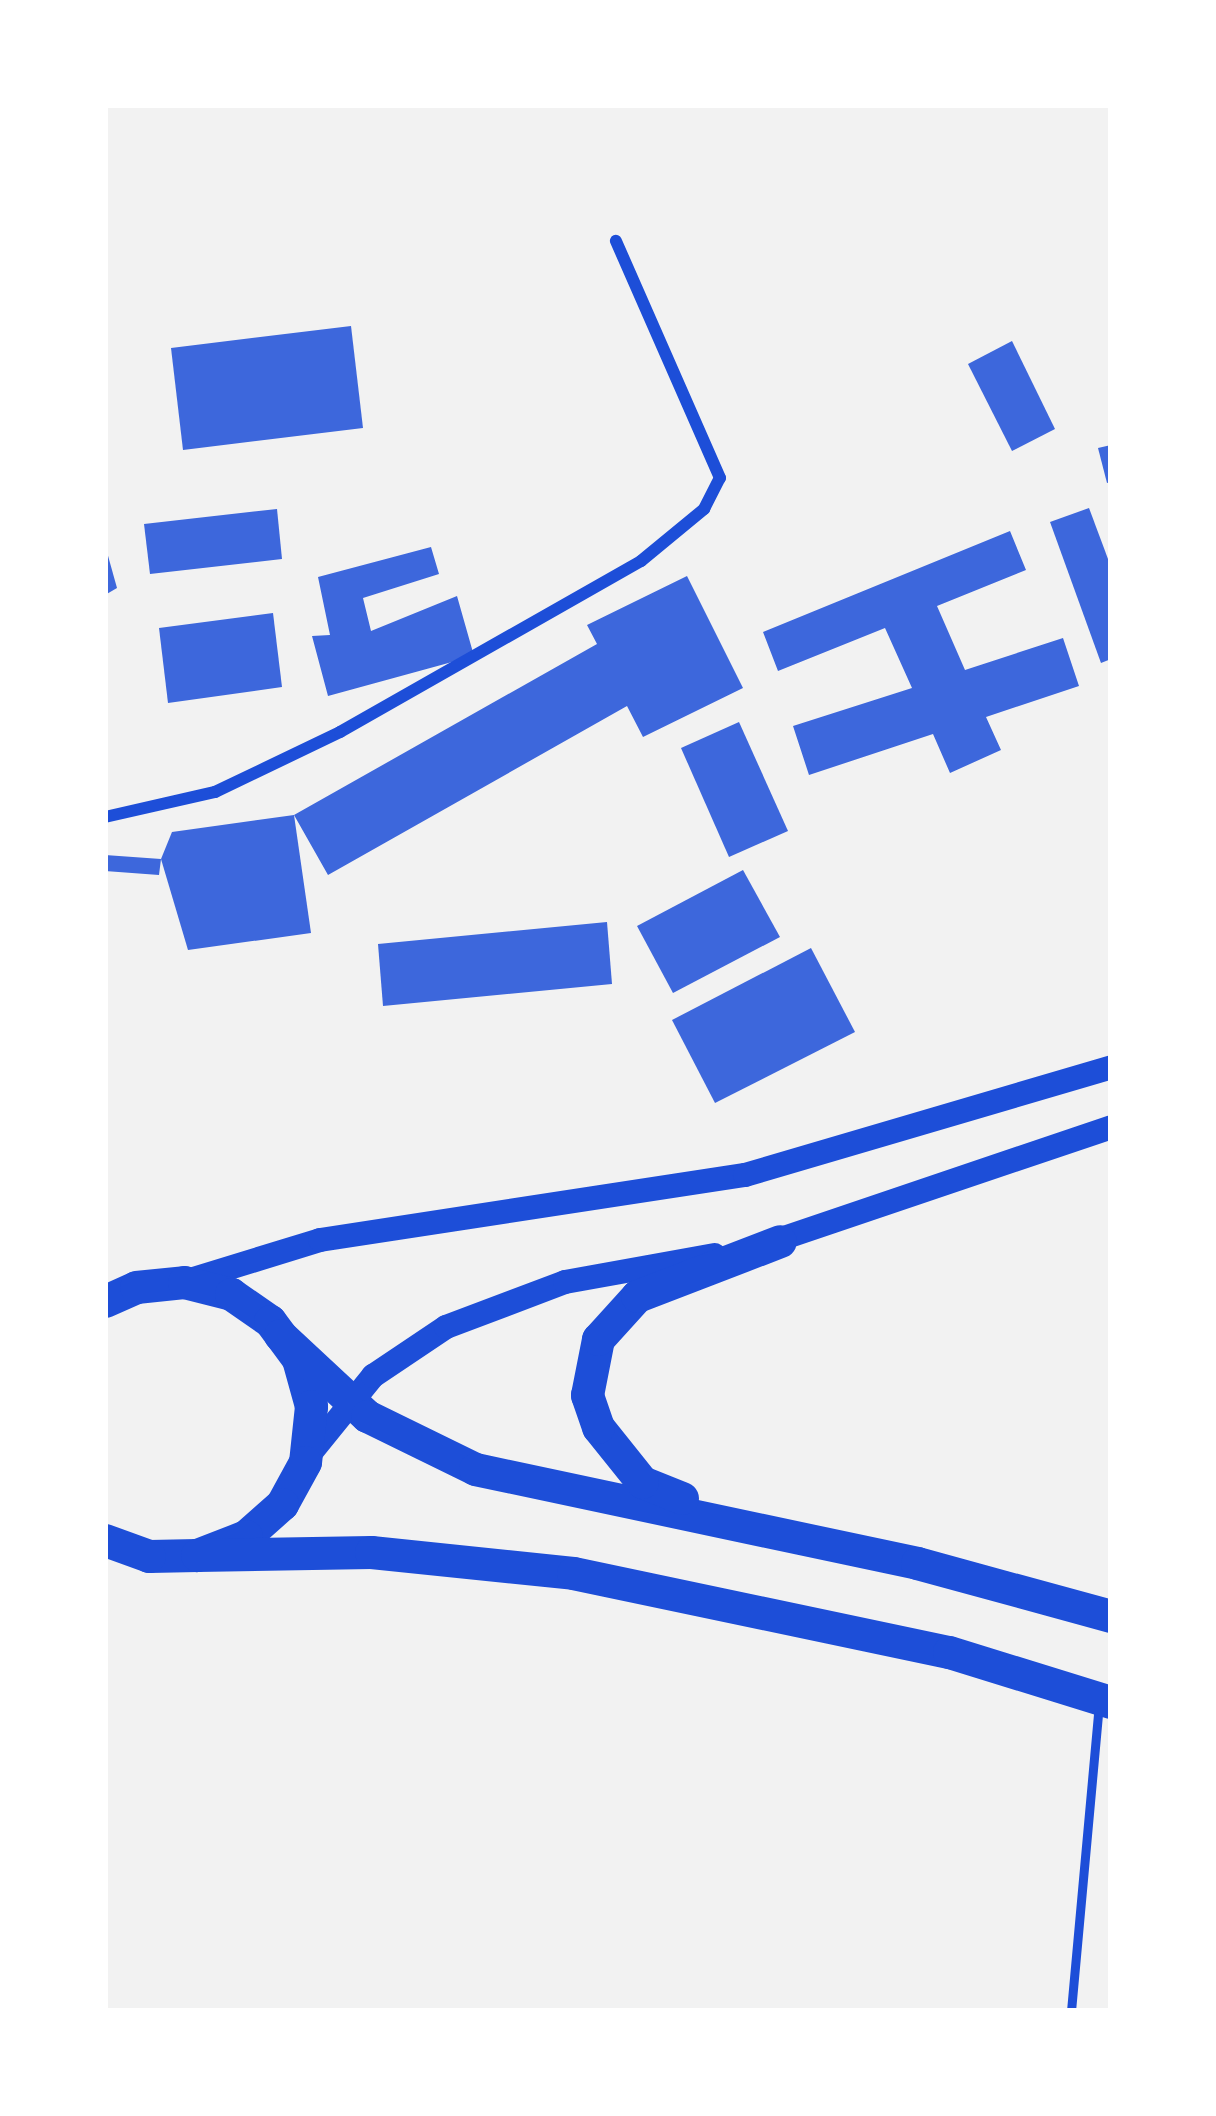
<!DOCTYPE html>
<style>
body{margin:0}
#map{position:relative;width:1216px;height:2116px;overflow:hidden;background:#f2f2f2;font-family:Cabin,sans-serif}
div>[style]{position:absolute}
.building>*{inset:0;background:#3d67dc}
.service>*{height:9px;margin:-4.5px;padding:0 4.5px;transform-origin:4.5px;border-radius:4.5px;background:#1d4ed8}
.minor>*{height:12px;margin:-6px;padding:0 6px;transform-origin:6px;border-radius:6px;background:#1d4ed8}
.secondary>*{height:24px;margin:-12px;padding:0 12px;transform-origin:12px;border-radius:12px;background:#1d4ed8}
.trunk>*{height:33px;margin:-16.5px;padding:0 16.5px;transform-origin:16.5px;border-radius:16.5px;background:#1d4ed8}
span{translate:-50% -50%;white-space:nowrap;text-align:center;line-height:1.15;-webkit-text-stroke:12px #fff;paint-order:stroke}
.frame{position:absolute;inset:0;border:108px solid #fff;pointer-events:none}
</style>
<div id="map">
<div class="building">
<i style="clip-path:polygon(351px 326px,363px 428px,183px 450px,171px 348px)"></i>
<i style="clip-path:polygon(1012px 341px,1055px 429px,1012px 451px,968px 364px)"></i>
<i style="clip-path:polygon(1111px 445px,1111px 482px,1107px 483px,1098px 448px)"></i>
<i style="clip-path:polygon(1089px 508px,1111px 567px,1111px 659px,1101px 663px,1050px 522px)"></i>
<i style="clip-path:polygon(277px 509px,282px 559px,150px 574px,144px 524px)"></i>
<i style="clip-path:polygon(1010px 531px,1026px 570px,937px 606px,965px 670px,1063px 638px,1079px 686px,986px 717px,1001px 750px,950px 773px,933px 734px,809px 775px,793px 726px,912px 688px,885px 628px,778px 671px,763px 632px)"></i>
<i style="clip-path:polygon(105px 545px,117px 588px,105px 595px)"></i>
<i style="clip-path:polygon(431px 547px,439px 574px,363px 598px,371px 631px,457px 596px,474px 656px,328px 696px,312px 636px,330px 635px,318px 577px)"></i>
<i style="clip-path:polygon(687px 576px,743px 688px,643px 737px,627px 706px,328px 875px,294px 815px,597px 644px,587px 625px)"></i>
<i style="clip-path:polygon(273px 613px,282px 687px,168px 703px,159px 628px)"></i>
<i style="clip-path:polygon(739px 722px,788px 831px,729px 857px,681px 748px)"></i>
<i style="clip-path:polygon(294px 815px,311px 933px,188px 950px,161px 859px,172px 832px)"></i>
<i style="clip-path:polygon(105px 855px,161px 859px,159px 875px,105px 871px)"></i>
<i style="clip-path:polygon(743px 870px,780px 937px,673px 993px,637px 926px)"></i>
<i style="clip-path:polygon(607px 922px,612px 984px,383px 1006px,378px 944px)"></i>
<i style="clip-path:polygon(811px 948px,855px 1032px,715px 1103px,672px 1020px)"></i>
</div>
<div class="service">
<i style="left:1071px;top:2011px;width:308px;rotate:-84.8deg"></i>
</div>
<div class="minor">
<i style="left:105px;top:817px;width:113px;rotate:-12.8deg"></i>
<i style="left:215px;top:792px;width:139px;rotate:-25.6deg"></i>
<i style="left:340px;top:732px;width:346px;rotate:-29.6deg"></i>
<i style="left:641px;top:561px;width:82px;rotate:-39.5deg"></i>
<i style="left:704px;top:509px;width:35px;rotate:-63deg"></i>
<i style="left:720px;top:478px;width:259px;rotate:-113.7deg"></i>
</div>
<div class="secondary">
<i style="left:766px;top:1244px;width:364px;rotate:-18.7deg"></i>
<i style="left:187px;top:1281px;width:139px;rotate:-17.1deg"></i>
<i style="left:320px;top:1240px;width:430px;rotate:-8.7deg"></i>
<i style="left:745px;top:1175px;width:382px;rotate:-16.4deg"></i>
<i style="left:309px;top:1455px;width:102px;rotate:-51deg"></i>
<i style="left:373px;top:1376px;width:88px;rotate:-33.9deg"></i>
<i style="left:446px;top:1327px;width:127px;rotate:-20.7deg"></i>
<i style="left:565px;top:1282px;width:152px;rotate:-10.2deg"></i>
</div>
<div class="trunk">
<i style="left:105px;top:1301px;width:34px;rotate:-24deg"></i>
<i style="left:136px;top:1287px;width:48px;rotate:-5.9deg"></i>
<i style="left:184px;top:1282px;width:49px;rotate:14.3deg"></i>
<i style="left:231px;top:1294px;width:47px;rotate:34.7deg"></i>
<i style="left:270px;top:1321px;width:47px;rotate:53.6deg"></i>
<i style="left:298px;top:1359px;width:49px;rotate:74.5deg"></i>
<i style="left:311px;top:1406px;width:56px;rotate:96.1deg"></i>
<i style="left:305px;top:1462px;width:48px;rotate:118.7deg"></i>
<i style="left:282px;top:1504px;width:48px;rotate:138.4deg"></i>
<i style="left:246px;top:1536px;width:53px;rotate:158.8deg"></i>
<i style="left:197px;top:1555px;width:48px;rotate:178.8deg"></i>
<i style="left:149px;top:1556px;width:47px;rotate:-160deg"></i>
<i style="left:280px;top:1335px;width:119px;rotate:43deg"></i>
<i style="left:367px;top:1416px;width:120px;rotate:26.1deg"></i>
<i style="left:475px;top:1469px;width:452px;rotate:12deg"></i>
<i style="left:917px;top:1563px;width:201px;rotate:15.3deg"></i>
<i style="left:682px;top:1498px;width:43px;rotate:-158.2deg"></i>
<i style="left:642px;top:1482px;width:70px;rotate:-128.7deg"></i>
<i style="left:598px;top:1427px;width:34px;rotate:-109deg"></i>
<i style="left:587px;top:1395px;width:57px;rotate:-78.9deg"></i>
<i style="left:598px;top:1339px;width:58px;rotate:-47.8deg"></i>
<i style="left:637px;top:1296px;width:153px;rotate:-21deg"></i>
<i style="left:197px;top:1555px;width:174px;rotate:-1deg"></i>
<i style="left:371px;top:1552px;width:203px;rotate:5.9deg"></i>
<i style="left:573px;top:1573px;width:384px;rotate:11.9deg"></i>
<i style="left:949px;top:1652px;width:170px;rotate:17.2deg"></i>
</div>
<div class="frame"></div>
</div>
